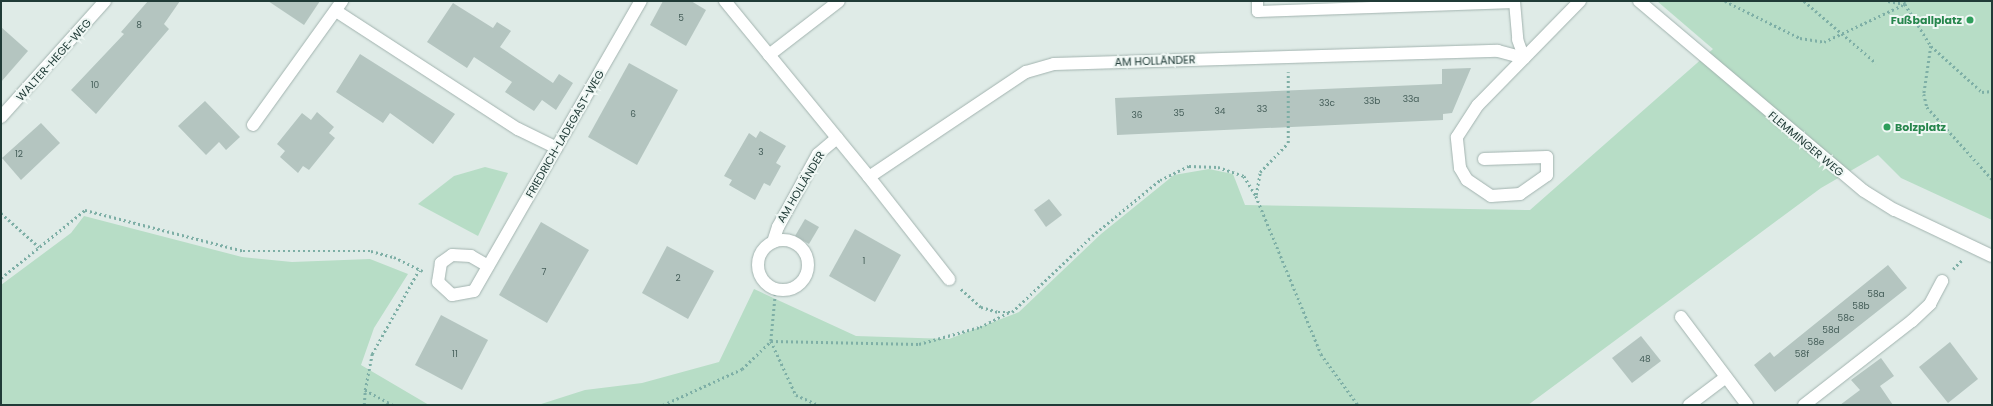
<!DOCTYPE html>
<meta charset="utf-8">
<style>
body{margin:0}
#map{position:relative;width:1993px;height:406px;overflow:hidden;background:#dfebe7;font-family:Poppins,sans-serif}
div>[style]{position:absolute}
.green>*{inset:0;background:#b7ddc6}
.building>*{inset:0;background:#b4c5c0}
.path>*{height:2.5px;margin-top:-1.25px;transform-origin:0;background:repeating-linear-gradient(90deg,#7eafa6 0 2px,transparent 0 5px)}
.roads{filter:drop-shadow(0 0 1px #a2b3af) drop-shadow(0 0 1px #a2b3af)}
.service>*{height:11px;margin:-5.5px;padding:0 5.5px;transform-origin:5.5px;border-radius:5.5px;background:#fff}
.minor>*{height:12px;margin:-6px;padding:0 6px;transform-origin:6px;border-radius:6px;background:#fff}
.minor>.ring{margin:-6px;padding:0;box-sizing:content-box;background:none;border:12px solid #fff;border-radius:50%}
.dots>*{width:11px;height:11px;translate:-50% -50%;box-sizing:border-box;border:2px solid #eff7f4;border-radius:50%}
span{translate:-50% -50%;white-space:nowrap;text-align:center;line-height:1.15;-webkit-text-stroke:4px #eff7f4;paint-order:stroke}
.number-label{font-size:9px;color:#455e59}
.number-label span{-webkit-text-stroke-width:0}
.leisure-label{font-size:11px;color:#27864d;font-weight:700}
.right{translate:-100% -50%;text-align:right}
.left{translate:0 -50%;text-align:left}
.street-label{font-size:11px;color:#203b37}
.frame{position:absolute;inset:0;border:2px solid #203b37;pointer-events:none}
</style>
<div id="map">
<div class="green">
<i style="clip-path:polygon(1657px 1px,1992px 1px,1992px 220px,1901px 178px,1878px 155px,1821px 188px,1528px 405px,538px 405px,585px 390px,642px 383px,719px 362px,754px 289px,856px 336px,949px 339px,1019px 312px,1101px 234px,1174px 175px,1209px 169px,1233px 174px,1245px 205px,1530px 210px,1713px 49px)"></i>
<i style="clip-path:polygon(485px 167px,508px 173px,478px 236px,418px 204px,454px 176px)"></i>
<i style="clip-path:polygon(84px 216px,242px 257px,292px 262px,370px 259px,408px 274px,374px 328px,361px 365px,429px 405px,1px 405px,1px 285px,71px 233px)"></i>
</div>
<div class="building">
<i style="clip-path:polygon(148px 1px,180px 1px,164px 24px,169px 29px,96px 114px,71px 90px,124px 34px,121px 32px)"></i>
<i style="clip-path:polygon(268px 1px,320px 1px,304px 25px)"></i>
<i style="clip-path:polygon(663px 1px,691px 1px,706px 10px,686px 46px,650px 25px)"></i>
<i style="clip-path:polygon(453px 3px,493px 28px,497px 22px,511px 31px,500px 47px,553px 83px,559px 74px,573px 83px,556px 110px,542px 100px,534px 111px,505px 92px,512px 82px,474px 57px,467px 68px,427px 42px)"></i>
<i style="clip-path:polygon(1px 27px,28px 51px,1px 82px)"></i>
<i style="clip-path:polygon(360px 54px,455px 114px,433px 144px,390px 113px,383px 123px,336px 92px)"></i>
<i style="clip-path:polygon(629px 63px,678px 90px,637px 165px,588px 137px)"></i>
<i style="clip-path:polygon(1471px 68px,1452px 113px,1443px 114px,1443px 120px,1117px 135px,1115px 98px,1442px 84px,1442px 69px)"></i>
<i style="clip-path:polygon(205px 101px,240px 137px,226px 150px,219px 142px,206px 155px,178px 126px)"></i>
<i style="clip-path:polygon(317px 112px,334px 127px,329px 133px,335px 138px,309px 170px,303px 166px,298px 173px,280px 157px,285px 151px,277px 144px,302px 113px,311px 120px)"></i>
<i style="clip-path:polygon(41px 123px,60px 143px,21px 180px,2px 158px)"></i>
<i style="clip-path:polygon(760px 131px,786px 146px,776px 163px,781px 166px,770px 186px,764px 183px,755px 200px,729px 185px,732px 180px,724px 176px,749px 133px,756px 138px)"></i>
<i style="clip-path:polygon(1049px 199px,1062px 215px,1046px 227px,1034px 210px)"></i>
<i style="clip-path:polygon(805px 219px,819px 227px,809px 244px,795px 236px)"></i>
<i style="clip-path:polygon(541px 222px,589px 250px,547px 323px,499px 295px)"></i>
<i style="clip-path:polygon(855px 229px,901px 255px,875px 302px,829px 276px)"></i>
<i style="clip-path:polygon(667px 246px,714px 271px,688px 319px,642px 293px)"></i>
<i style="clip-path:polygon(1888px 265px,1907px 288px,1775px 392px,1754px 365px,1770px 352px,1774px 357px)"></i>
<i style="clip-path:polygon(441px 315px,488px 340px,462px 390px,415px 365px)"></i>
<i style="clip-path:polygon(1641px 336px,1661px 361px,1632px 383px,1612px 358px)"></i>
<i style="clip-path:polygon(1950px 342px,1978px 379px,1948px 403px,1919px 367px)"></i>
<i style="clip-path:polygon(1881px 358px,1894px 376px,1880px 386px,1893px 405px,1840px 405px,1860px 390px,1851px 380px)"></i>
</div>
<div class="path">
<i style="left:1725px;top:1px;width:84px;rotate:26.3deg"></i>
<i style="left:1800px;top:38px;width:24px;rotate:9deg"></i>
<i style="left:1824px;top:42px;width:89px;rotate:-25.1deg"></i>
<i style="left:1905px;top:4px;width:4px;rotate:-135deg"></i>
<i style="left:1804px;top:1px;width:95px;rotate:40.7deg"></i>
<i style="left:1888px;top:1px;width:17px;rotate:10deg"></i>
<i style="left:1905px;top:4px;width:49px;rotate:58.2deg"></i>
<i style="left:1931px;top:46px;width:69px;rotate:42deg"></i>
<i style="left:1982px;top:92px;width:10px;rotate:-6deg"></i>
<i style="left:1931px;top:46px;width:49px;rotate:98.3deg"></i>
<i style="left:1924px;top:94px;width:13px;rotate:77deg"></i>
<i style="left:1927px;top:107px;width:97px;rotate:47.9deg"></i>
<i style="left:1256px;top:195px;width:23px;rotate:-80deg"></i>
<i style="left:1260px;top:172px;width:40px;rotate:-46deg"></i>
<i style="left:1288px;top:143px;width:71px;rotate:-90deg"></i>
<i style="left:1px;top:213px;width:51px;rotate:41.8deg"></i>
<i style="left:1953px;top:269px;width:13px;rotate:-45deg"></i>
<i style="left:1px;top:278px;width:108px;rotate:-39deg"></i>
<i style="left:85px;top:210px;width:163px;rotate:14.5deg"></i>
<i style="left:243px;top:251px;width:128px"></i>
<i style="left:371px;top:251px;width:24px;rotate:15deg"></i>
<i style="left:394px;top:257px;width:32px;rotate:26deg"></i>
<i style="left:776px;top:289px;width:52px;rotate:95.5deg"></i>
<i style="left:771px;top:341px;width:60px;rotate:65.2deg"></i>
<i style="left:796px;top:395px;width:24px;rotate:24deg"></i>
<i style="left:961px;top:289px;width:27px;rotate:42deg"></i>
<i style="left:981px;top:307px;width:18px;rotate:16deg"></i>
<i style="left:998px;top:312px;width:14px"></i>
<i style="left:1012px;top:312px;width:110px;rotate:-43.5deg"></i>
<i style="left:1092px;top:236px;width:88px;rotate:-39.5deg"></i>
<i style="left:1160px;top:180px;width:32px;rotate:-26deg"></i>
<i style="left:1189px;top:166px;width:29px;rotate:2deg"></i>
<i style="left:1218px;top:167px;width:28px;rotate:19deg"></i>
<i style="left:1244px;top:176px;width:23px;rotate:59deg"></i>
<i style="left:1256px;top:196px;width:171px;rotate:67.6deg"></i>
<i style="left:1321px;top:354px;width:63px;rotate:54deg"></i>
<i style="left:365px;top:390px;width:37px;rotate:-79deg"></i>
<i style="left:372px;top:354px;width:96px;rotate:-60.8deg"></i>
<i style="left:364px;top:405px;width:15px;rotate:-86deg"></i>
<i style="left:365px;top:390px;width:32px;rotate:28deg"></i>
<i style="left:663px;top:405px;width:87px;rotate:-24.5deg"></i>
<i style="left:742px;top:369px;width:40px;rotate:-44deg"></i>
<i style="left:771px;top:341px;width:148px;rotate:1.2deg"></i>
<i style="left:919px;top:344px;width:63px;rotate:-15.6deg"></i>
<i style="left:980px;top:327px;width:34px;rotate:-27deg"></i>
</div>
<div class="roads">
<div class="service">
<i style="left:1257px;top:1px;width:10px;rotate:90deg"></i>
<i style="left:1257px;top:11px;width:257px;rotate:-2deg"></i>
<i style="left:1514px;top:1px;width:38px;rotate:85deg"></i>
<i style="left:1517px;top:39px;width:20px;rotate:70deg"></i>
</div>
<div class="minor">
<i style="left:725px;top:1px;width:227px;rotate:50.7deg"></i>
<i style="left:869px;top:177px;width:189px;rotate:-33.8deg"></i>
<i style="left:1026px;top:72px;width:29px;rotate:-16deg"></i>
<i style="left:1054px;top:64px;width:444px;rotate:-1.7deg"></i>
<i style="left:1498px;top:51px;width:27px;rotate:15deg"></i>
<i style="left:1639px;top:1px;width:294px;rotate:40.2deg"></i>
<i style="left:1864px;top:191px;width:36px;rotate:32deg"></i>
<i style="left:1895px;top:210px;width:107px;rotate:25.4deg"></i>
<i style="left:336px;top:11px;width:217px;rotate:33deg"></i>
<i style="left:518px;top:129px;width:43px;rotate:26deg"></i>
<i style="left:769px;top:55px;width:88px;rotate:-37.6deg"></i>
<i style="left:1px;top:117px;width:156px;rotate:-48.1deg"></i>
<i style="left:253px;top:125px;width:153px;rotate:-54.3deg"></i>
<i style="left:1484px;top:159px;width:63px;rotate:-1.8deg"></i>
<i style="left:1547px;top:157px;width:18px;rotate:90deg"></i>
<i style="left:1547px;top:175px;width:33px;rotate:145deg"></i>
<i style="left:1520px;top:194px;width:29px;rotate:176deg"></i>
<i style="left:1491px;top:196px;width:29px;rotate:-146deg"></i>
<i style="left:1467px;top:180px;width:14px;rotate:-120deg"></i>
<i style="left:1460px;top:168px;width:31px;rotate:-96deg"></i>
<i style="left:1457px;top:137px;width:38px;rotate:-57deg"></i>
<i style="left:1478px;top:105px;width:146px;rotate:-45.6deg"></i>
<i style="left:869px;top:177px;width:130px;rotate:51.9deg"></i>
<i class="ring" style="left:758px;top:240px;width:38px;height:38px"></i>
<i style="left:773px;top:242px;width:16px;rotate:-72deg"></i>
<i style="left:778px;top:227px;width:83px;rotate:-61.3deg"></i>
<i style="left:818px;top:154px;width:25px;rotate:-40deg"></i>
<i style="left:488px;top:266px;width:20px;rotate:-150deg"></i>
<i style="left:471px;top:256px;width:19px;rotate:-177deg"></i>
<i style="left:452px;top:255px;width:14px;rotate:144deg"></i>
<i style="left:441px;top:263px;width:19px;rotate:99deg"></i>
<i style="left:438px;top:282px;width:19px;rotate:43deg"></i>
<i style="left:452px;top:295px;width:22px;rotate:-10deg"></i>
<i style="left:474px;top:291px;width:335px;rotate:-60.1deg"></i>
<i style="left:1681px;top:317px;width:110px;rotate:53.1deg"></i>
<i style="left:1689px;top:405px;width:46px;rotate:-37.1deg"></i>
<i style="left:1804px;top:405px;width:137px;rotate:-37.9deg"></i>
<i style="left:1912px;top:321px;width:25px;rotate:-43deg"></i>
<i style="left:1930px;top:304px;width:26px;rotate:-62deg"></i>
</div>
</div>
<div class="dots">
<i style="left:1970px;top:20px;background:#2e9e5b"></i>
<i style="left:1887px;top:127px;background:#2e9e5b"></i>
</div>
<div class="number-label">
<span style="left:681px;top:18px">5</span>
<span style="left:139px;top:25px">8</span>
<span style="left:95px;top:85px">10</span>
<span style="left:1411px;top:99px">33a</span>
<span style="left:1372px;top:101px">33b</span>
<span style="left:1327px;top:103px">33c</span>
<span style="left:1262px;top:109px">33</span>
<span style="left:1220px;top:111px">34</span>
<span style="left:1179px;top:113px">35</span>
<span style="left:633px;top:114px">6</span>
<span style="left:1137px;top:115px">36</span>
<span style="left:761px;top:152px">3</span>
<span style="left:19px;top:154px">12</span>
<span style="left:864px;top:261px">1</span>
<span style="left:544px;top:272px">7</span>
<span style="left:678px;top:278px">2</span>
<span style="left:1876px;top:294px">58a</span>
<span style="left:1861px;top:306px">58b</span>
<span style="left:1846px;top:318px">58c</span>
<span style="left:1831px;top:330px">58d</span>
<span style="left:1816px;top:342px">58e</span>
<span style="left:455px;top:354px">11</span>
<span style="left:1802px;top:354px">58f</span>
<span style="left:1645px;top:359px">48</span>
</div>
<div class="leisure-label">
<span class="right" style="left:1962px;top:20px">Fußballplatz</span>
<span class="left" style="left:1895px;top:127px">Bolzplatz</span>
</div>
<div class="street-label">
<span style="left:54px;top:60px;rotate:-48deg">WALTER-HEGE-WEG</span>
<span style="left:1155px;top:61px;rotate:-2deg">AM HOLLÄNDER</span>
<span style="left:565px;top:134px;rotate:-60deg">FRIEDRICH-LADEGAST-WEG</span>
<span style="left:1806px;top:144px;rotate:40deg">FLEMMINGER WEG</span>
<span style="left:801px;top:187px;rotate:-59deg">AM HOLLÄNDER</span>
</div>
<div class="frame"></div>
</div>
